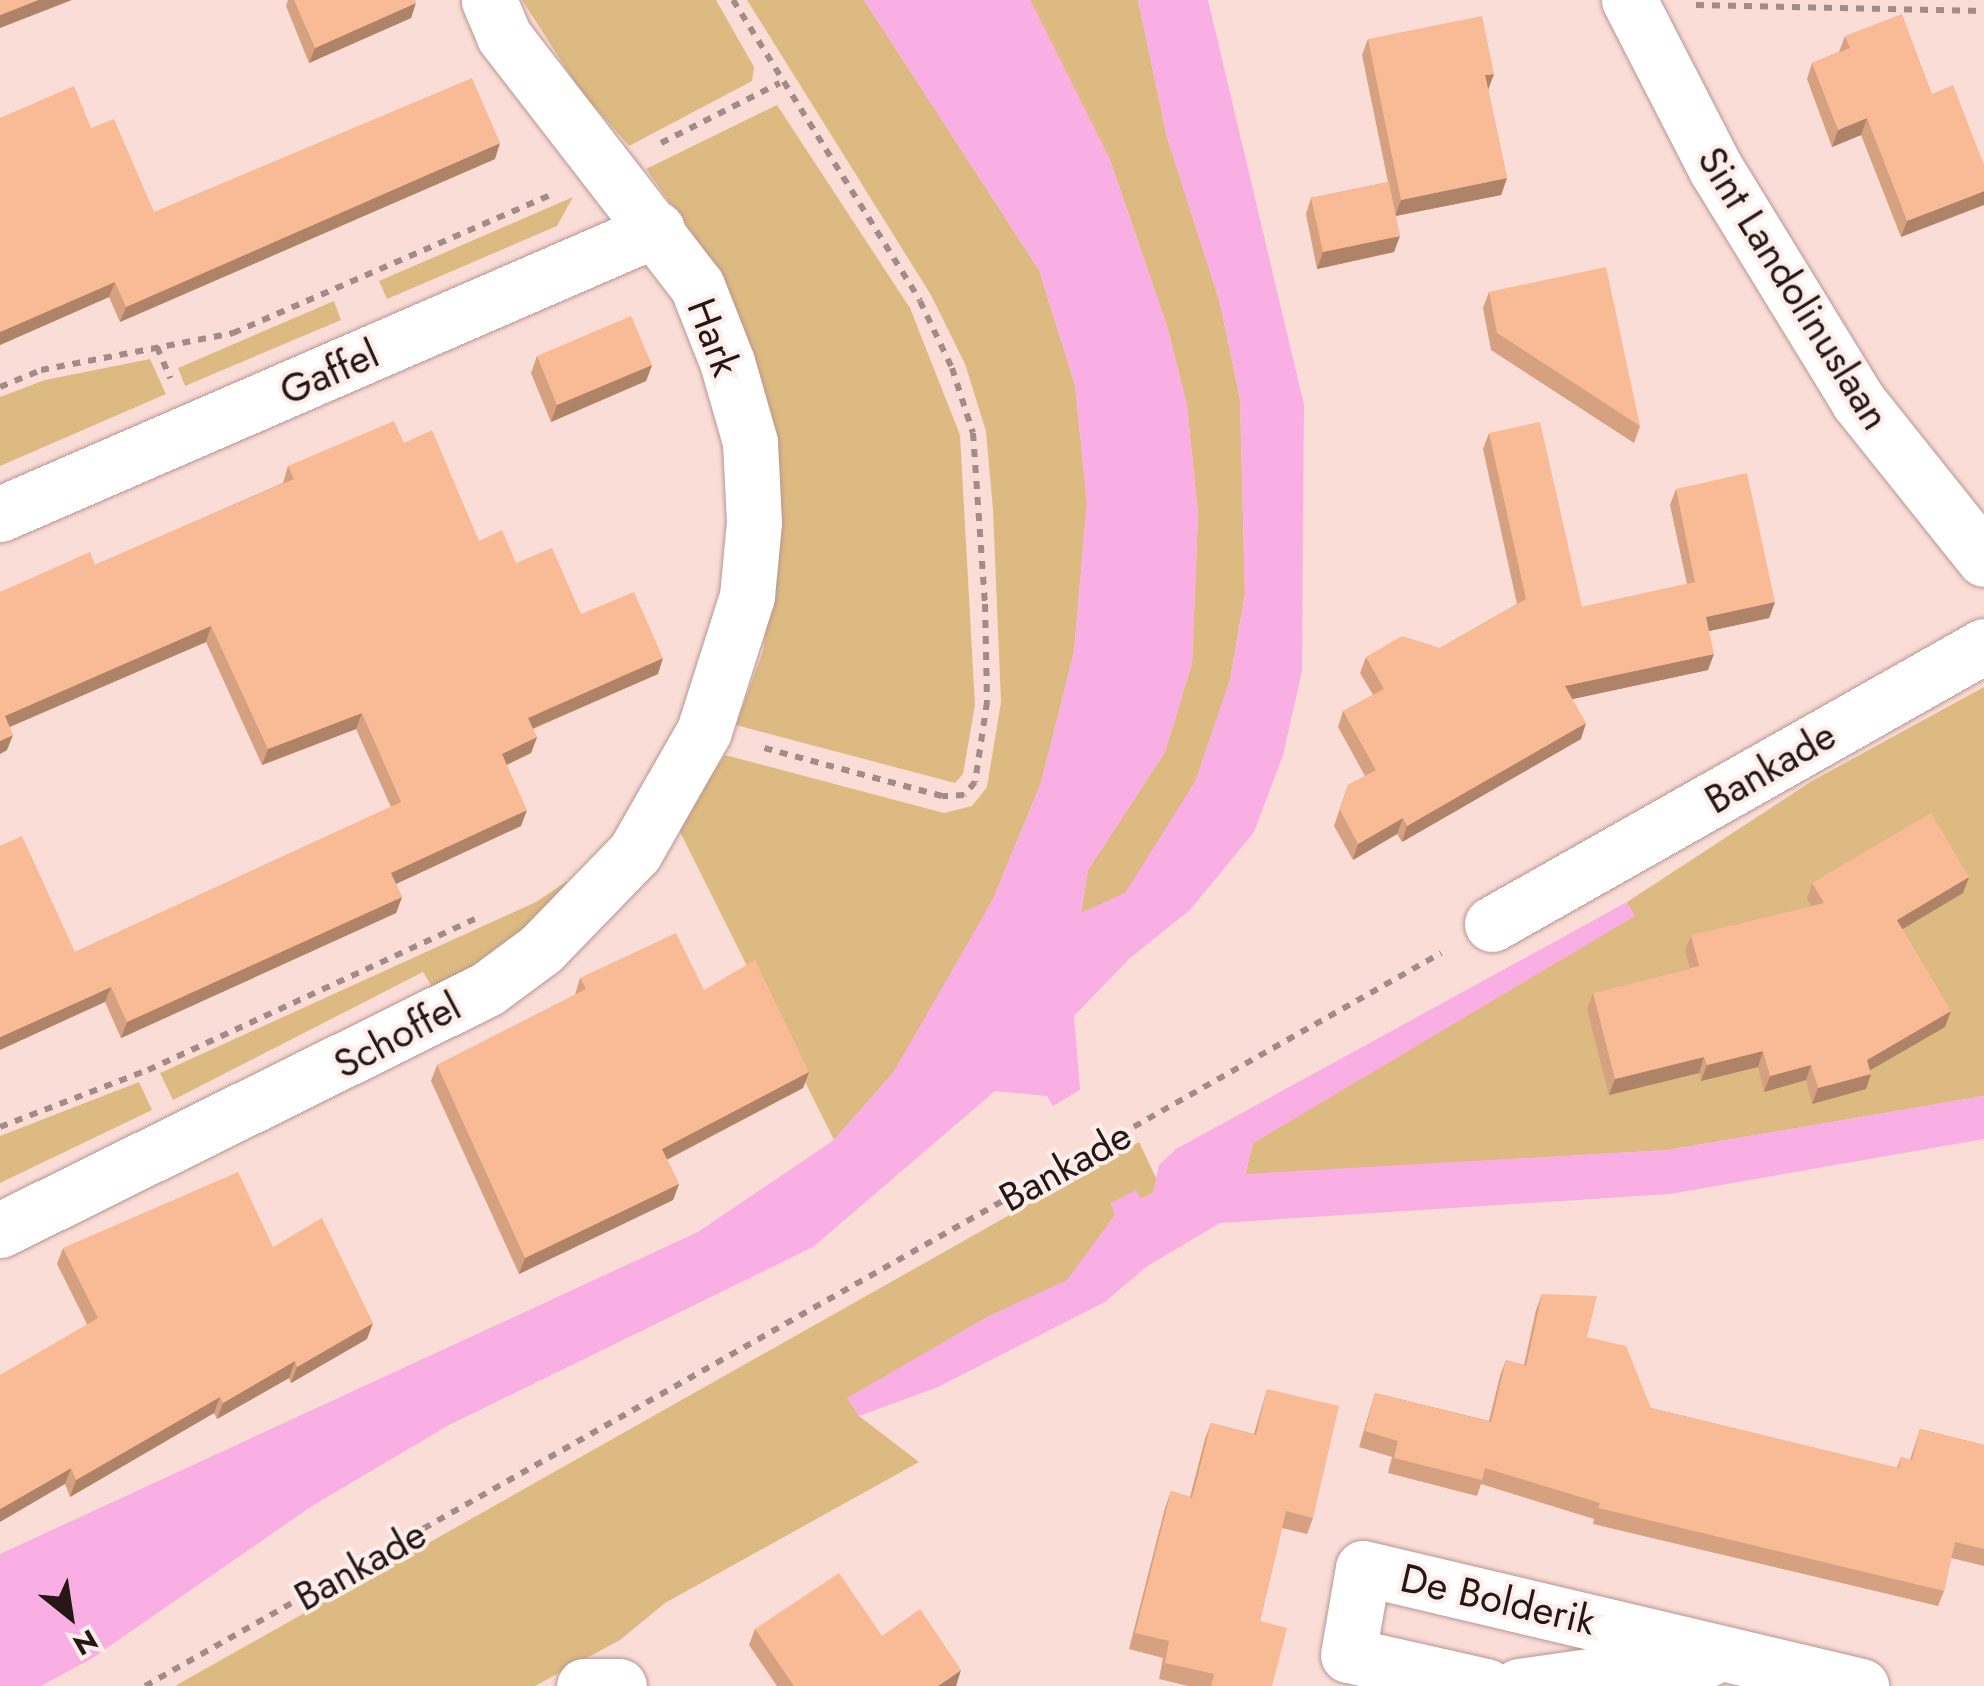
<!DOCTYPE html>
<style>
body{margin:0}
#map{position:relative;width:1984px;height:1686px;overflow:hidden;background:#fbddd8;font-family:Jost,sans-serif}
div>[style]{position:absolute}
.green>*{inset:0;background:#ddba82}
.water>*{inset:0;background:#f9afe3}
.path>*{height:6px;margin-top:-3px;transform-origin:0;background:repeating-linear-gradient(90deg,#a28b88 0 8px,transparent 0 16px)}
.roads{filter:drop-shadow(0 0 2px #b89690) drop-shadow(0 0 2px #b89690)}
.minor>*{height:55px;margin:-27.5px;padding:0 27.5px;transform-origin:27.5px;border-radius:27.5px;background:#fff}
.wall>*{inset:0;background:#d5a180}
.shaded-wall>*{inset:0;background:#ae8368}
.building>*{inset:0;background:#f8bb95}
span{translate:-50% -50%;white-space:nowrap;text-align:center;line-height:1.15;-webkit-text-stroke:8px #fdeeec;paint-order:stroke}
.street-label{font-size:40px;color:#241715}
.north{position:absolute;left:20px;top:1566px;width:100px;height:100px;-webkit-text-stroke:8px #fdeeec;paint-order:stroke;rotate:150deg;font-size:28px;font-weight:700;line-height:40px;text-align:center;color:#241715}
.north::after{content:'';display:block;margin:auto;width:35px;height:45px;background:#241715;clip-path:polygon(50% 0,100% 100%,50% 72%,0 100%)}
</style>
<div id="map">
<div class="green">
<i style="clip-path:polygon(522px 0,716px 0,754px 67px,752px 81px,629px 146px,580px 90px)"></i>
<i style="clip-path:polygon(747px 0,864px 0,1039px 270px,1075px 385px,1087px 503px,1074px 652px,1041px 783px,993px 899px,945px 986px,893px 1073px,834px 1140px,678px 828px,725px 755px,944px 813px,972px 806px,987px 787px,1001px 702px,993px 510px,986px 431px,965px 364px,931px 295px)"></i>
<i style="clip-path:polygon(1030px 0,1138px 0,1167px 137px,1220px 303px,1240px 399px,1245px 594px,1230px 680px,1196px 780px,1155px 851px,1125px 894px,1081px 913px,1088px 870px,1165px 752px,1192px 663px,1198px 514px,1187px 406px,1167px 326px,1110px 160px)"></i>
<i style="clip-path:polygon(777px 105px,910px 308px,960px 435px,975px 705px,963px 774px,955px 783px,736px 725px,763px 651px,772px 590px,752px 350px,722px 275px,646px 169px)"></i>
<i style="clip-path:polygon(573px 197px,557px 226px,387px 299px,379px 281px)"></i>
<i style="clip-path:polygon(334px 301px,341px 320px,185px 386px,178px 368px)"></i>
<i style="clip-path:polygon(150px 359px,166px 394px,0 466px,0 397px,45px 380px)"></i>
<i style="clip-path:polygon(1984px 687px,1984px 1096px,1668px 1150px,1245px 1175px,1253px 1143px,1634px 916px,1627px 902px,1812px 781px)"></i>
<i style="clip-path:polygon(566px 882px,571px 886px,523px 930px,473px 966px,432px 987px,423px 972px,173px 1100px,160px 1073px,536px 902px)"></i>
<i style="clip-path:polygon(139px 1082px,152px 1110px,0 1183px,0 1136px)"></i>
<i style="clip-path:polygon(1139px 1142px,1157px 1180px,1153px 1193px,1140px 1199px,1136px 1191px,1111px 1203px,1115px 1215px,1067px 1281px,989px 1316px,848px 1398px,859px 1416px,919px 1462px,665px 1603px,620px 1640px,535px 1686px,175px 1686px)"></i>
</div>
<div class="water">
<i style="clip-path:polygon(864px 0,1030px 0,1110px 160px,1167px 326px,1187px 406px,1198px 514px,1192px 663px,1165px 752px,1088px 870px,1081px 913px,1125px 893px,1196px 780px,1230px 680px,1245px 595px,1240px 399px,1220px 303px,1167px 137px,1138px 0,1208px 0,1304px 405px,1302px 671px,1283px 755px,1254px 832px,1190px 910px,1130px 958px,1074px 1016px,1080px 1090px,1053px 1106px,1047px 1096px,995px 1091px,813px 1247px,449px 1425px,312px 1506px,91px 1659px,41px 1686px,0 1686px,0 1554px,698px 1232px,834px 1140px,893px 1073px,993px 899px,1041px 783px,1074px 652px,1087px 503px,1075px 385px,1039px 270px)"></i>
<i style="clip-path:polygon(1627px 902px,1635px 916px,1253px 1143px,1245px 1174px,1668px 1150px,1984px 1096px,1984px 1139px,1670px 1194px,1220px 1223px,1146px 1267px,1105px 1302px,938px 1387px,859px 1416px,847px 1398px,989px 1316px,1067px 1280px,1115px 1215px,1111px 1203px,1136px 1190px,1141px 1199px,1153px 1193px,1159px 1165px,1176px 1149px)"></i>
</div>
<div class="path">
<i style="left:733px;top:0;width:354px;rotate:58.1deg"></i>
<i style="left:920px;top:301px;width:74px;rotate:64.5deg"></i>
<i style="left:952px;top:368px;width:68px;rotate:72.1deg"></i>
<i style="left:973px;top:433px;width:171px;rotate:86deg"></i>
<i style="left:985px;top:604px;width:98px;rotate:88.8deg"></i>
<i style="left:987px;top:702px;width:81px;rotate:98.5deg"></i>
<i style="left:975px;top:782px;width:17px;rotate:130deg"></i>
<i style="left:964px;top:795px;width:22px;rotate:177deg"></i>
<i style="left:942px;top:796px;width:188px;rotate:-164.9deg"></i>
<i style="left:1696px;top:5px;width:288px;rotate:1.2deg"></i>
<i style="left:661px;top:143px;width:133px;rotate:-26.8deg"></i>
<i style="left:157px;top:347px;width:34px;rotate:67deg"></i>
<i style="left:0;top:387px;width:44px;rotate:-22.5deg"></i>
<i style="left:41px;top:370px;width:196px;rotate:-10.9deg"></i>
<i style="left:233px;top:333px;width:351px;rotate:-23.5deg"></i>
<i style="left:0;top:1127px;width:159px;rotate:-21.1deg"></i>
<i style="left:148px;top:1070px;width:365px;rotate:-24.8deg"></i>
<i style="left:145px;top:1686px;width:1489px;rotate:-29.49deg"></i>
</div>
<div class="roads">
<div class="minor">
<i style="left:1629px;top:0;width:190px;rotate:62.8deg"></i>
<i style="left:1716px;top:169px;width:272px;rotate:58.5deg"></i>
<i style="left:1858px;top:401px;width:202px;rotate:51.4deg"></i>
<i style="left:0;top:514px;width:716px;rotate:-23.45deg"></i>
<i style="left:1492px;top:924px;width:565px;rotate:-29.47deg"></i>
<i style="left:0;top:1230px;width:543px;rotate:-26.33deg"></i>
<i style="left:487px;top:989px;width:67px;rotate:-36.5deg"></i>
<i style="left:541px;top:949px;width:135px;rotate:-45.9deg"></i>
<i style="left:635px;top:852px;width:139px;rotate:-60.3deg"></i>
<i style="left:704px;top:731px;width:142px;rotate:-72.3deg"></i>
<i style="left:747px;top:596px;width:74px;rotate:-84.6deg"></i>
<i style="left:754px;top:522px;width:80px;rotate:-92.9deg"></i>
<i style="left:750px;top:442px;width:83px;rotate:-106deg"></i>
<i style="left:727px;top:362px;width:82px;rotate:-111.5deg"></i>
<i style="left:697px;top:286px;width:316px;rotate:-127.7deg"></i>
<i style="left:504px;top:36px;width:39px;rotate:-113deg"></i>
<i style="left:584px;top:1686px;width:35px"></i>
<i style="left:1486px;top:1686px;width:141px;rotate:-167.3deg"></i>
<i style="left:1348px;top:1655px;width:88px;rotate:-80.2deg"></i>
<i style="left:1363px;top:1568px;width:512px;rotate:13.33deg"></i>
<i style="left:1519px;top:1686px;width:191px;rotate:-8.1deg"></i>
</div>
</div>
<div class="wall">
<i style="clip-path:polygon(288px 0,415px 0,411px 18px,309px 63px,286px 6px)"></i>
<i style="clip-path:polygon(1845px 36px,1932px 94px,1984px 165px,1901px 237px,1861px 135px,1832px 147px,1807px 79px,1812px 63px,1839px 52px)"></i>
<i style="clip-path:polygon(1368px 39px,1488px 89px,1507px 178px,1501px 195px,1396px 216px,1394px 252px,1317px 269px,1306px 214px,1311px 198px,1388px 182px,1362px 55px)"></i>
<i style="clip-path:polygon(0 118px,91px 128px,154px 212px,495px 159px,120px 322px,109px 297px,0 345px)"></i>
<i style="clip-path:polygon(1489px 292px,1640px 426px,1634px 443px,1491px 350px,1483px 308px)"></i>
<i style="clip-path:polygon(537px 356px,652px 365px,646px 381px,551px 422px,531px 373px)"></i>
<i style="clip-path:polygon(1489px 433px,1582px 607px,1687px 584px,1670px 505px,1676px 489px,1775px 602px,1769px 618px,1709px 631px,1708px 670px,1572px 699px,1581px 739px,1402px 842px,1397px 834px,1353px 860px,1334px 826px,1348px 785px,1365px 776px,1338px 727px,1343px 711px,1373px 695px,1360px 673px,1366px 657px,1440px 648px,1517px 604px,1483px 449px)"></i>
<i style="clip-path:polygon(404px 443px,479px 541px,516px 563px,658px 674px,533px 729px,537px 737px,531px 753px,506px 765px,521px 826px,396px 884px,402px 897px,396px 913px,121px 1038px,105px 1002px,75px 952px,391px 807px,356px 729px,262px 765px,206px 642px,10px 727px,7px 750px,0 754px,0 592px,95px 565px,283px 483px,288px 466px)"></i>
<i style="clip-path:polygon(1969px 877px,1963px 893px,1902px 929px,1945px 1027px,1870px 1070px,1871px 1074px,1866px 1089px,1812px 1104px,1806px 1080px,1764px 1092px,1758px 1067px,1701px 1081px,1699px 1073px,1609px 1095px,1587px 1009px,1593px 993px,1690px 968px,1685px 951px,1691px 935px,1811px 906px,1807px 898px,1812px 883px)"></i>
<i style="clip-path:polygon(580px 978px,704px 990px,809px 1072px,803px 1088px,667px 1160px,679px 1184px,673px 1200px,519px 1274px,431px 1081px,437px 1065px,575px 995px)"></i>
<i style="clip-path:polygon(273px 1247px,367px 1339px,291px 1383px,289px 1378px,217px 1419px,214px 1413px,70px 1497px,65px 1484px,87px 1324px,57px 1264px,63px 1248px)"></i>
<i style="clip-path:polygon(1542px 1294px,1587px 1337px,1651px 1408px,1897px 1468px,1901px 1457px,1910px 1460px,1920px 1429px,1984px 1445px,1984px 1566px,1951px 1558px,1944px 1591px,1938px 1606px,1593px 1524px,1594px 1519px,1481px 1484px,1477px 1496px,1388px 1473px,1392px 1457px,1359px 1447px,1375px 1393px,1489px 1421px,1500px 1376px,1506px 1360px,1524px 1365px,1536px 1310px)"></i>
<i style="clip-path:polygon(1267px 1389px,1313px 1518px,1307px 1534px,1282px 1528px,1260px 1621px,1272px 1686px,1188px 1686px,1159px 1679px,1163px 1658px,1129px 1649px,1165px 1508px,1171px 1491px,1190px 1497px,1205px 1439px,1211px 1423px,1254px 1434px)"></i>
<i style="clip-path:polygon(755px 1629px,882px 1636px,956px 1686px,777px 1686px,749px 1645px)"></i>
</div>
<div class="shaded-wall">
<i style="clip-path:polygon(38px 0,72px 0,0 28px,0 15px)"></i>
<i style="clip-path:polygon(416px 3px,411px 18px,309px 63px,315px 48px)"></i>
<i style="clip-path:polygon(1494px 74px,1488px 90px,1485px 75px)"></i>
<i style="clip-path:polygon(1867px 118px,1861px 135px,1832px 147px,1838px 130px)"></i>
<i style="clip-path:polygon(500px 143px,495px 159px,120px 322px,126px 307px)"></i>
<i style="clip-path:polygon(1507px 178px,1501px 195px,1395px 216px,1401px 200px)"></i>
<i style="clip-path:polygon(1984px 191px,1984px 205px,1901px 237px,1907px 221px)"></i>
<i style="clip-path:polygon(1400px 236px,1394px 252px,1317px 269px,1323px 252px)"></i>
<i style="clip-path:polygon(115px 282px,109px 297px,0 345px,0 332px)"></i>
<i style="clip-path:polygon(652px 365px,646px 381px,551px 422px,557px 405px)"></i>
<i style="clip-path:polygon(1775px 602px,1769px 618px,1700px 633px,1706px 617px)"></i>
<i style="clip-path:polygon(211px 626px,206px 642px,0 731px,5px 716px)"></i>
<i style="clip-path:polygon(1714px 654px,1708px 670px,1559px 702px,1565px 686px)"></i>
<i style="clip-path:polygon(663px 658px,658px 674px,522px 733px,528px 718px)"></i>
<i style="clip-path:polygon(362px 713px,356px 729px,262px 765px,268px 749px)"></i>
<i style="clip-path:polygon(1586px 723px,1581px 739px,1402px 842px,1407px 826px)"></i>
<i style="clip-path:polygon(13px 735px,7px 750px,0 754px,0 741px)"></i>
<i style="clip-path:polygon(537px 737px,531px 753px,496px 770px,502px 754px)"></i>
<i style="clip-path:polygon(527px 810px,521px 826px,385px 889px,391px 873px)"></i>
<i style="clip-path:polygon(1403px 818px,1397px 834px,1353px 860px,1358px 844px)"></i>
<i style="clip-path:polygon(1969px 877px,1963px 893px,1891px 936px,1897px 920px)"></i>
<i style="clip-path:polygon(402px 897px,396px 913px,121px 1038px,127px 1022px)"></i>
<i style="clip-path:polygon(111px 987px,105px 1002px,0 1050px,0 1037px)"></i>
<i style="clip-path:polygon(1951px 1011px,1945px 1027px,1862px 1075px,1867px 1060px)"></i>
<i style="clip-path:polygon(1763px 1051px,1758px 1067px,1701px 1081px,1707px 1065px)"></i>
<i style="clip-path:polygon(1704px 1057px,1699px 1073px,1609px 1095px,1615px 1079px)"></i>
<i style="clip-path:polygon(1811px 1065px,1806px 1080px,1764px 1092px,1770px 1076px)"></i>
<i style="clip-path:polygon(809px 1072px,803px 1088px,656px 1165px,662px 1149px)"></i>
<i style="clip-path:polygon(1871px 1074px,1866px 1089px,1812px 1104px,1818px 1088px)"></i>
<i style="clip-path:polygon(679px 1184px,673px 1200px,519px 1274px,525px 1258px)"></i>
<i style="clip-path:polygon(373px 1323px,367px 1339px,291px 1383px,297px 1367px)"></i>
<i style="clip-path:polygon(295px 1361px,289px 1378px,217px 1419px,223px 1403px)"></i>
<i style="clip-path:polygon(220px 1397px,214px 1413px,70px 1497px,76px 1480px)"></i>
<i style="clip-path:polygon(71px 1468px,65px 1484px,0 1522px,0 1509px)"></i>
<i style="clip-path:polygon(961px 1670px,956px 1686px,938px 1686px)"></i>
</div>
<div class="building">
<i style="clip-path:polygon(0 0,38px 0,0 15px)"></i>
<i style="clip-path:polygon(294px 0,415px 0,416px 3px,315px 48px)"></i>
<i style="clip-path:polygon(1902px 14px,1932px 94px,1953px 85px,1984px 165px,1984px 191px,1907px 221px,1867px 118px,1838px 130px,1812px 63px,1850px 48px,1845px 36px)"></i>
<i style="clip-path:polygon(1482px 16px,1494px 74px,1485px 75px,1507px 178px,1401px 200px,1368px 39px)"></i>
<i style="clip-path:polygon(472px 78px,500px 143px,126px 307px,115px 282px,0 332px,0 118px,74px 86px,91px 128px,114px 119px,154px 212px)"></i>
<i style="clip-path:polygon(1389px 182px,1400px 236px,1323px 252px,1311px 198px)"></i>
<i style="clip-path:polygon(1606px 267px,1640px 426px,1497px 333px,1489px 292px)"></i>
<i style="clip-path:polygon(631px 316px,652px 365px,557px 405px,537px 356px)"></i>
<i style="clip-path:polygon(394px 421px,404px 443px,432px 430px,479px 541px,502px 530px,516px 563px,552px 548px,581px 614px,634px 592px,663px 658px,528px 718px,537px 737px,502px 754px,527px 810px,391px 873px,402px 897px,127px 1022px,111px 987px,0 1037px,0 846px,22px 836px,75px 952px,401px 802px,362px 713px,268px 749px,211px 626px,5px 716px,13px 735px,0 741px,0 592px,90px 552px,95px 565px,196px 521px,294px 479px,288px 466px)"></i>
<i style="clip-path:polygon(1540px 422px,1582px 607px,1695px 582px,1676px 489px,1747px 473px,1775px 602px,1706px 617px,1714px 654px,1565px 686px,1586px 723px,1407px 826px,1403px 818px,1358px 844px,1340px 810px,1348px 785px,1376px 770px,1343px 711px,1384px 689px,1366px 657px,1402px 636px,1440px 648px,1526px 599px,1489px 433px)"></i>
<i style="clip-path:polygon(1931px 813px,1969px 877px,1897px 920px,1951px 1011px,1867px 1060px,1871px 1074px,1818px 1088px,1811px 1065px,1770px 1076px,1763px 1051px,1707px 1065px,1704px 1057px,1615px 1079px,1593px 993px,1699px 966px,1691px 935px,1824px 903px,1812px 883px)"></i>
<i style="clip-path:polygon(676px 933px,704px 990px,755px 960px,809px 1072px,662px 1149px,679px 1184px,525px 1258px,437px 1065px,586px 989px,580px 978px)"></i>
<i style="clip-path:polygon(238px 1172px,273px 1247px,322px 1218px,373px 1323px,297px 1367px,295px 1361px,223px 1403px,220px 1397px,76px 1480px,71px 1468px,0 1509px,0 1375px,98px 1318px,63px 1248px)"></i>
<i style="clip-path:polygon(1542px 1294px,1597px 1296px,1587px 1337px,1626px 1346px,1651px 1408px,1899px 1468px,1901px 1457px,1912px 1460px,1920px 1429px,1984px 1445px,1984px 1549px,1955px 1542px,1944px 1591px,1598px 1508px,1600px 1503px,1485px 1468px,1482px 1480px,1394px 1458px,1398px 1441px,1365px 1431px,1375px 1393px,1491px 1422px,1506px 1360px,1526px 1366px)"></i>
<i style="clip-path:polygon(1267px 1389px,1339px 1406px,1313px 1518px,1286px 1511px,1260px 1621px,1287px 1628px,1272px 1686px,1211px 1686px,1214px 1674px,1165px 1663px,1169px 1641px,1135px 1633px,1171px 1491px,1192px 1498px,1211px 1423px,1256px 1435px)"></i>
<i style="clip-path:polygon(839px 1573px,882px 1636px,920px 1609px,961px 1670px,938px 1686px,794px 1686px,755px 1629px)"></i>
</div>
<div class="street-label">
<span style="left:1794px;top:288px;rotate:58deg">Sint Landolinuslaan</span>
<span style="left:714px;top:337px;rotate:69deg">Hark</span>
<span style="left:329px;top:372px;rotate:-24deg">Gaffel</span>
<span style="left:1770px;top:767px;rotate:-30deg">Bankade</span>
<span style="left:397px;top:1035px;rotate:-28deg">Schoffel</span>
<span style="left:1065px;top:1166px;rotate:-29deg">Bankade</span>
<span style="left:360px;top:1565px;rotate:-29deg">Bankade</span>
<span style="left:1498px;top:1599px;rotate:13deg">De Bolderik</span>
</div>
<div class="north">N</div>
</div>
